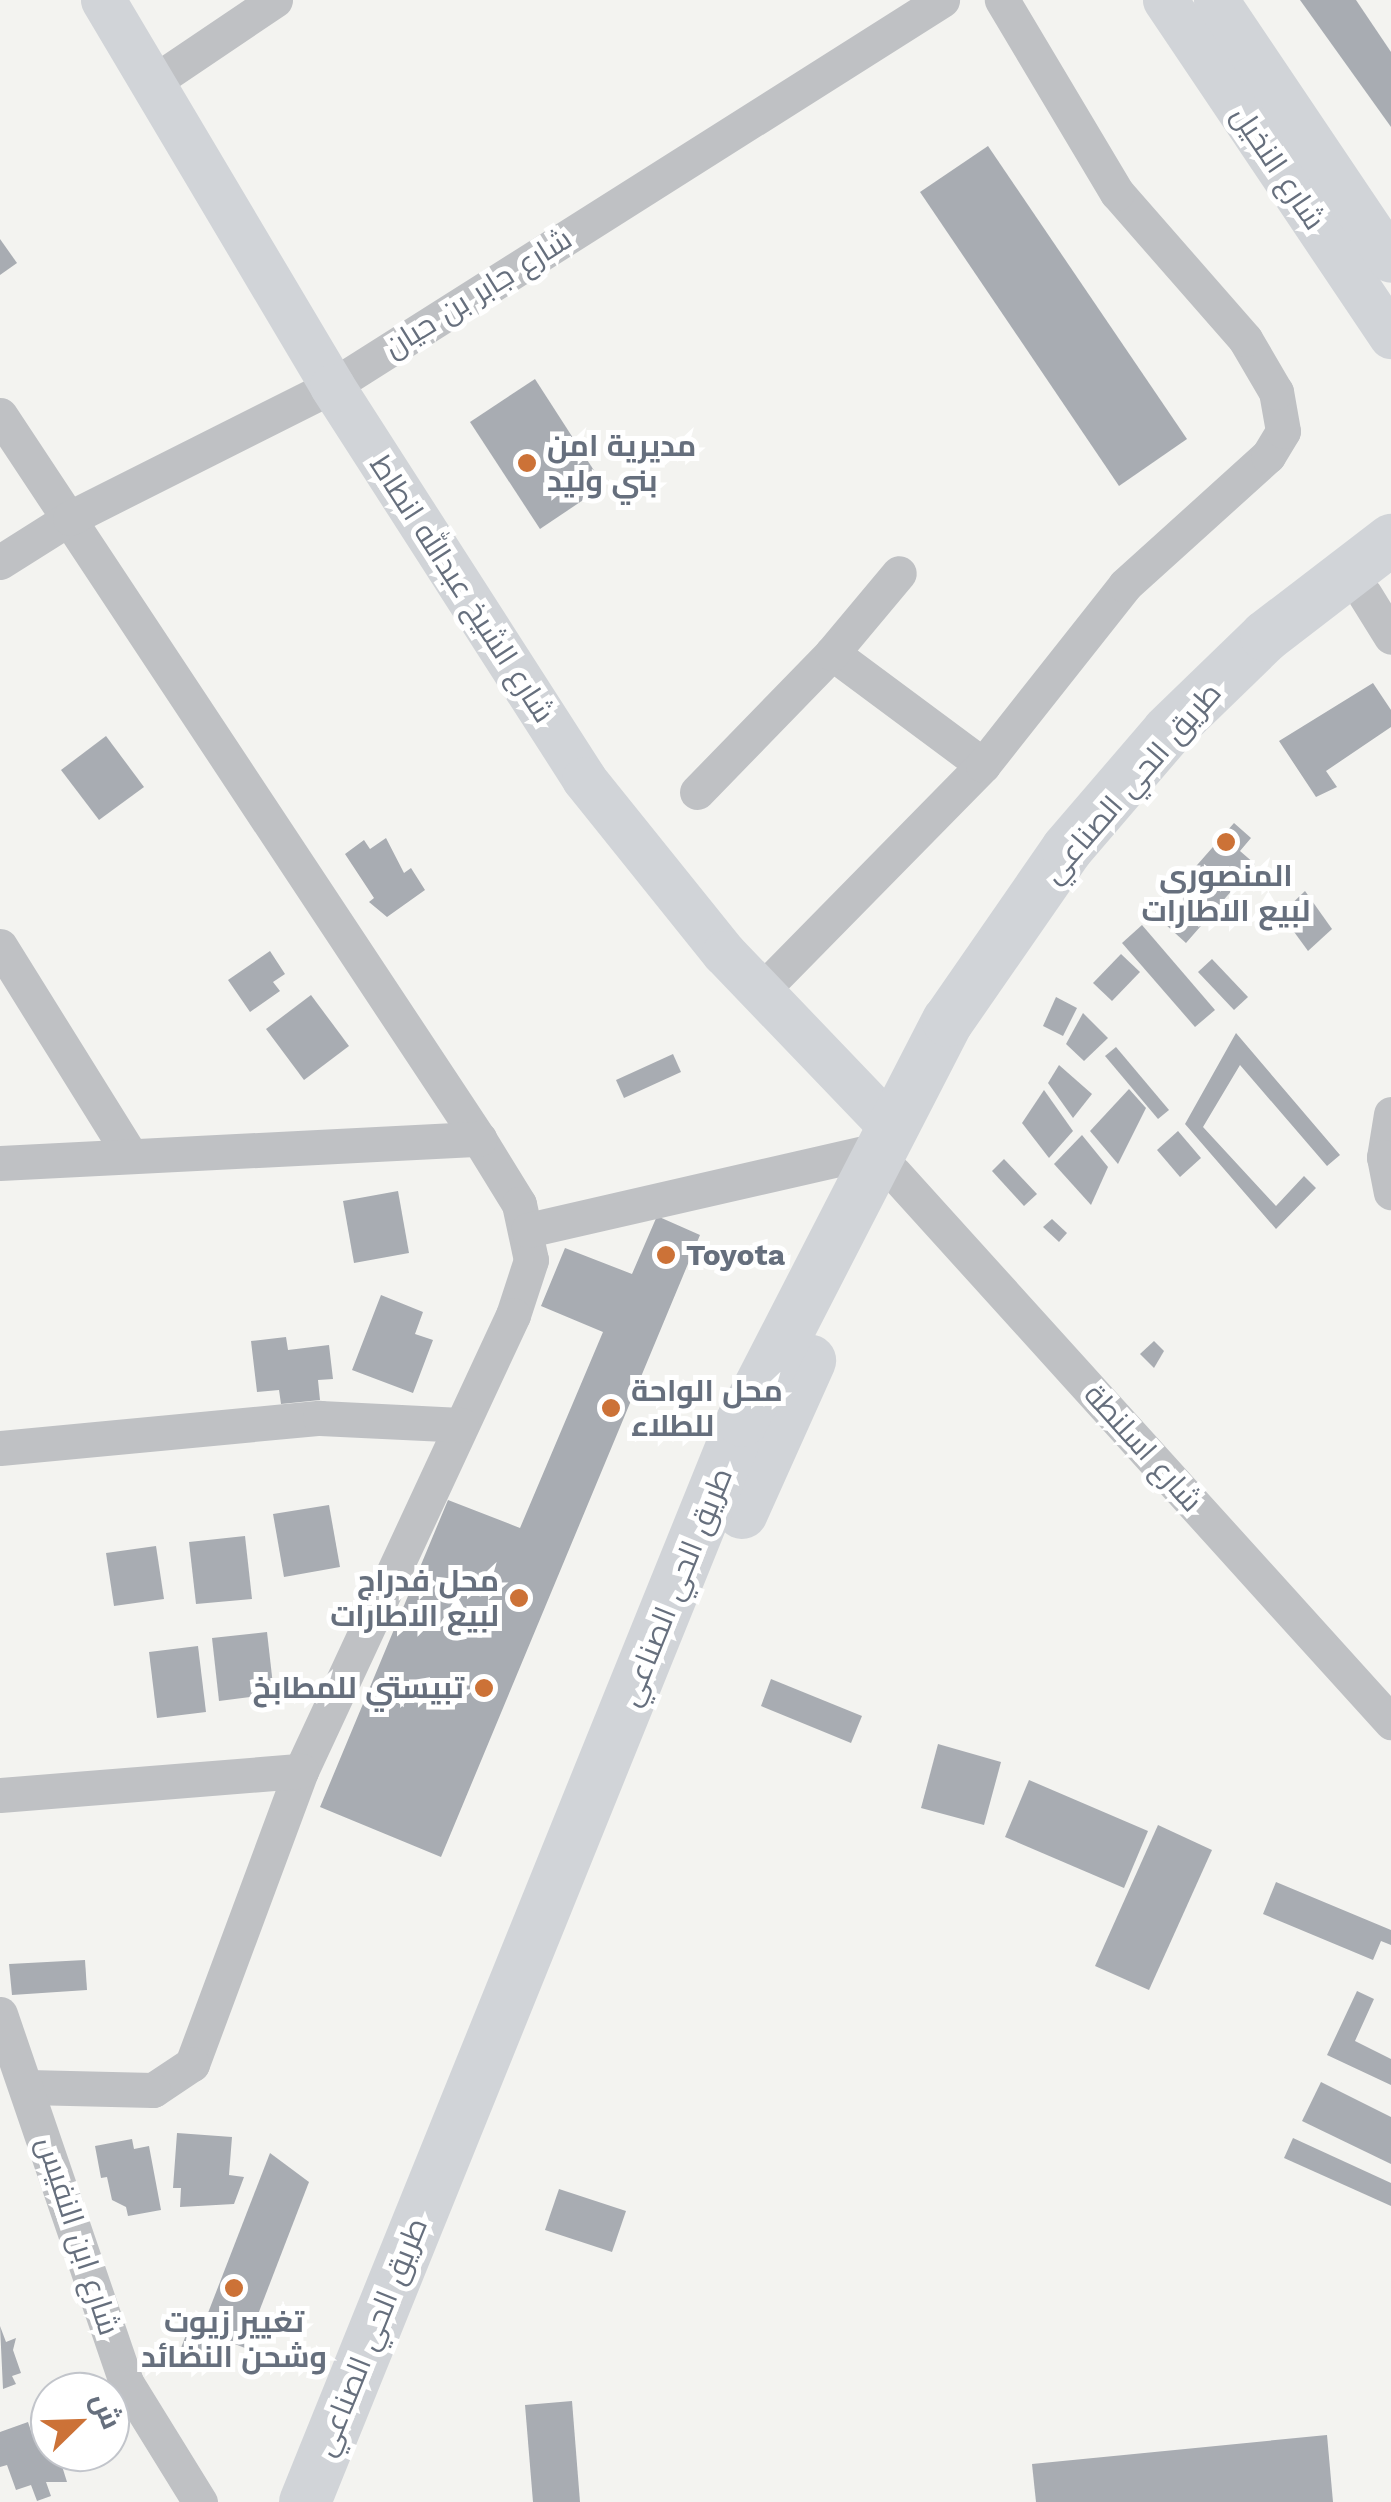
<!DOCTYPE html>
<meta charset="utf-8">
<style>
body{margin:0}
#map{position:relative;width:1391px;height:2502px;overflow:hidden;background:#f3f3f0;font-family:"Work Sans",Cairo,sans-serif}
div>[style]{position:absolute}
.building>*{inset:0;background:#a8acb2}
.minor>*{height:35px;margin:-17.5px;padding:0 17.5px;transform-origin:17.5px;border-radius:17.5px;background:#bfc1c4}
.major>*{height:45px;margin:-22.5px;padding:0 22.5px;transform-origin:22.5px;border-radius:22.5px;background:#d1d4d8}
.highway>*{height:52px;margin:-26px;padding:0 26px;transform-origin:26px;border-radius:26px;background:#d1d4d8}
.dots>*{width:28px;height:28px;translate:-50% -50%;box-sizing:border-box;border:5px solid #fff;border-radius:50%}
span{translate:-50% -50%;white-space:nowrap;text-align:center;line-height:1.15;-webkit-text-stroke:10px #fff;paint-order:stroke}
.street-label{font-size:30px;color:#666f7d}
.poi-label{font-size:30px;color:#666f7d;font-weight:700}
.left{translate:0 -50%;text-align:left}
.right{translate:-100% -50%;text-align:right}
.north{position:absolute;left:30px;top:2372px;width:100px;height:100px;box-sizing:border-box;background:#fff;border:2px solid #c2c5cb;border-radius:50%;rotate:67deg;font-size:28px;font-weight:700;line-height:40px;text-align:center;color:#666f7d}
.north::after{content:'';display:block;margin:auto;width:35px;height:45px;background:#cc7237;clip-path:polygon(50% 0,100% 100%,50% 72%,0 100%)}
</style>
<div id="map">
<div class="building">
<i style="clip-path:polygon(1300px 0,1356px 0,1391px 52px,1391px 127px)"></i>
<i style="clip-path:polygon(988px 146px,1187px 439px,1119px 486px,920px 192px)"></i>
<i style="clip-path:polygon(0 239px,17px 263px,0 275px)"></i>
<i style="clip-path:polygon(535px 379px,604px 486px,540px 529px,470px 422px)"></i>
<i style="clip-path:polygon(1373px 683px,1391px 710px,1391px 727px,1326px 771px,1337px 787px,1316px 797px,1279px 741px)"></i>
<i style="clip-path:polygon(106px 736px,144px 787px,99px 820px,61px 770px)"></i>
<i style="clip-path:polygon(1234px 823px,1251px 838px,1240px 851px,1255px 864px,1186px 943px,1154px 914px)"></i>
<i style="clip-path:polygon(386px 838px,404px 873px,411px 868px,425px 890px,387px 917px,369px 902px,374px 898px,345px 854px,364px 840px,370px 849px)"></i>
<i style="clip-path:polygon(1305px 891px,1332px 929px,1308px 951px,1281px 914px)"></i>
<i style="clip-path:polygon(1142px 925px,1215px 1010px,1195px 1027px,1122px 943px)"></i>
<i style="clip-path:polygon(270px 951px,285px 974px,273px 982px,280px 991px,250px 1012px,228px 980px)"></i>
<i style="clip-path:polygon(1121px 954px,1140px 972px,1112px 1001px,1093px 983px)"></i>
<i style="clip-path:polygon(1212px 959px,1248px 997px,1234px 1010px,1198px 972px)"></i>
<i style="clip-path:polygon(311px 995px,349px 1046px,304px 1080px,266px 1029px)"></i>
<i style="clip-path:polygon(1056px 997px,1077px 1008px,1063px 1036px,1043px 1026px)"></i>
<i style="clip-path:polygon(1083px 1013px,1108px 1038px,1084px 1061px,1066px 1044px)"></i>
<i style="clip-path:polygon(1236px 1033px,1340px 1155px,1327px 1166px,1240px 1065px,1203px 1127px,1276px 1206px,1304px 1176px,1316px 1188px,1276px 1229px,1185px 1124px)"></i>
<i style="clip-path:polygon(1116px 1047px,1169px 1110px,1158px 1119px,1105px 1056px)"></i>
<i style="clip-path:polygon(673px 1054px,681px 1072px,624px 1098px,616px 1080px)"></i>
<i style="clip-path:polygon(1059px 1065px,1092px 1094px,1073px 1118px,1048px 1083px)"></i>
<i style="clip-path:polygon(1129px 1089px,1146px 1108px,1118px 1164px,1090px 1131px)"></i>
<i style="clip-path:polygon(1044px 1090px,1073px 1131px,1049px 1158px,1022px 1123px)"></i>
<i style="clip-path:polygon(1178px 1131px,1201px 1158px,1180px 1177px,1157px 1150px)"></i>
<i style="clip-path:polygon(1082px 1135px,1108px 1167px,1091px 1205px,1054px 1164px)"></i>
<i style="clip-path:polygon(1004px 1159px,1037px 1194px,1024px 1206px,992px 1171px)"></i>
<i style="clip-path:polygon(398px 1191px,409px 1253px,354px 1263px,343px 1201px)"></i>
<i style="clip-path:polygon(657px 1216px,700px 1235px,441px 1857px,320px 1807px,448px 1500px,520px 1528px,603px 1332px,541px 1306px,565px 1248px,632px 1274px)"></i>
<i style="clip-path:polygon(1052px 1219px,1067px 1233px,1059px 1242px,1043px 1227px)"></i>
<i style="clip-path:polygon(381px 1295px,423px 1312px,415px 1334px,433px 1340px,413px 1393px,352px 1370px)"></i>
<i style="clip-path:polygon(286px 1337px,288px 1350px,329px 1345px,333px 1379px,318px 1380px,320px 1400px,281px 1404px,279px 1390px,257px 1392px,251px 1341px)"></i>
<i style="clip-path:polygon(1154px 1341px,1164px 1351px,1154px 1368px,1140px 1354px)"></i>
<i style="clip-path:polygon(329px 1505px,340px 1567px,284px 1577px,273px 1514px)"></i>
<i style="clip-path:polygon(245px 1536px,252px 1599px,196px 1604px,189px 1542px)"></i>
<i style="clip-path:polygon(156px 1546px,164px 1599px,114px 1606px,106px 1553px)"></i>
<i style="clip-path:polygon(267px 1632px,274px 1694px,219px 1701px,212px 1638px)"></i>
<i style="clip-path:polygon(198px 1646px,206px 1712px,157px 1718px,149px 1652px)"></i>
<i style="clip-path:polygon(771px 1679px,862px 1716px,851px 1743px,761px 1706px)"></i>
<i style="clip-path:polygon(938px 1744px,1001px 1762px,984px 1825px,921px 1808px)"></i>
<i style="clip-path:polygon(1029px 1780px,1148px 1831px,1124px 1888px,1005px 1837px)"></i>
<i style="clip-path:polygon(1158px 1825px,1212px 1850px,1149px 1990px,1095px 1966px)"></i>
<i style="clip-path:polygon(1276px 1882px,1391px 1930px,1391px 1945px,1381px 1941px,1373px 1960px,1263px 1914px)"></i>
<i style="clip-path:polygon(85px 1960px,87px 1990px,12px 1995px,9px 1964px)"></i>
<i style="clip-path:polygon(1357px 1991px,1374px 1999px,1355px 2041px,1391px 2059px,1391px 2085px,1327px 2055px)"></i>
<i style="clip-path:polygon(1321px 2082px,1391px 2117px,1391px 2164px,1302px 2121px)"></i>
<i style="clip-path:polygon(177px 2133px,232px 2137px,229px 2175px,244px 2177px,234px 2204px,180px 2207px,181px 2188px,173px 2188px)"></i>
<i style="clip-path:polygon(1293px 2138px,1391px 2183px,1391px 2206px,1284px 2158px)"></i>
<i style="clip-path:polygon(132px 2139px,134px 2149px,149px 2146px,161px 2210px,128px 2216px,126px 2207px,112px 2200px,107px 2177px,101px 2178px,95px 2146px)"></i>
<i style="clip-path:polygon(270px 2153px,309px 2182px,245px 2348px,201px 2331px)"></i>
<i style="clip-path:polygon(559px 2189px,626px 2211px,612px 2252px,545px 2230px)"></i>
<i style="clip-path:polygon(0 2326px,6px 2342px,16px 2338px,13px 2350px,21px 2373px,12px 2376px,16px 2384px,3px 2389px)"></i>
<i style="clip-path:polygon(186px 2335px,214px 2345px,205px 2372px,176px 2361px)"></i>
<i style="clip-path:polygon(572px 2401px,580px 2502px,533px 2502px,525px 2405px)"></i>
<i style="clip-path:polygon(28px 2422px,32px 2434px,48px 2429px,50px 2452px,65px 2452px,69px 2464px,62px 2466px,67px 2482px,46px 2482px,51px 2496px,37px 2501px,31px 2485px,16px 2490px,7px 2465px,0 2467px,0 2432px)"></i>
<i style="clip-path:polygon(1327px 2435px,1333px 2502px,1036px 2502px,1032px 2464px)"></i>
</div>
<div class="minor">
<i style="left:149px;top:85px;width:152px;rotate:-34deg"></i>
<i style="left:0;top:415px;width:868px;rotate:56.51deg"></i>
<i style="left:479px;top:1139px;width:76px;rotate:58.4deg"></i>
<i style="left:519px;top:1204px;width:57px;rotate:77.9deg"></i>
<i style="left:531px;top:1260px;width:58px;rotate:108.1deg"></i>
<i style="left:513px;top:1315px;width:503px;rotate:114.93deg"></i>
<i style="left:301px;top:1771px;width:313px;rotate:110.4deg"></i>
<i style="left:192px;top:2064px;width:47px;rotate:146.3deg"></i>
<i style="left:153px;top:2090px;width:125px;rotate:-178.6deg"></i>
<i style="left:0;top:562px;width:83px;rotate:-32.2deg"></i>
<i style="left:70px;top:518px;width:293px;rotate:-26.7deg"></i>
<i style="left:332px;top:386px;width:722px;rotate:-32.33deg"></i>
<i style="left:1365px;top:595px;width:49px;rotate:58.2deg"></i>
<i style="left:832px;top:653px;width:188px;rotate:36.6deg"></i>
<i style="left:697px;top:792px;width:194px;rotate:-45.8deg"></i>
<i style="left:832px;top:653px;width:104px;rotate:-50.1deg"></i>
<i style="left:0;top:946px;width:243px;rotate:58.1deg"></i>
<i style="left:761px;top:991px;width:317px;rotate:-45.5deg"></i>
<i style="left:983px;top:765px;width:229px;rotate:-51.7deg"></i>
<i style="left:1125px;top:585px;width:193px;rotate:-42.1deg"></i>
<i style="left:1268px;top:456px;width:29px;rotate:-59deg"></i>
<i style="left:1283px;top:431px;width:40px;rotate:-100deg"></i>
<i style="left:1276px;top:392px;width:61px;rotate:-120.3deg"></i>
<i style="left:1245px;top:339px;width:194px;rotate:-131.2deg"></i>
<i style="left:1117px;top:193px;width:225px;rotate:-120.8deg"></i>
<i style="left:1391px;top:1114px;width:44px;rotate:99.2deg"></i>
<i style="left:1384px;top:1157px;width:36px;rotate:79deg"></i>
<i style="left:0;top:1163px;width:480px;rotate:-2.9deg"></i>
<i style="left:894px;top:1173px;width:741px;rotate:47.85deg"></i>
<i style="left:528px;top:1230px;width:359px;rotate:-12.9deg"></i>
<i style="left:0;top:1448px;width:321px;rotate:-5.4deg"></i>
<i style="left:320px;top:1418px;width:141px;rotate:2.8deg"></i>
<i style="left:0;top:1795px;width:302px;rotate:-4.6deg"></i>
<i style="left:0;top:2014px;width:391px;rotate:71.1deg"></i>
<i style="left:127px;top:2384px;width:139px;rotate:58.3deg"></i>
</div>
<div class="major">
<i style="left:103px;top:0;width:449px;rotate:59.3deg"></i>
<i style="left:332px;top:386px;width:467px;rotate:57.3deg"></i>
<i style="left:584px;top:779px;width:223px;rotate:51.2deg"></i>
<i style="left:724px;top:953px;width:240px;rotate:46.2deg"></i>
<i style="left:1165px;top:0;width:405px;rotate:56.1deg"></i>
<i style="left:1216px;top:0;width:313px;rotate:56.1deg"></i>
</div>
<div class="highway">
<i style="left:742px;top:1513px;width:167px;rotate:-65.9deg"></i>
<i style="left:305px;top:2502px;width:1166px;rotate:-67.99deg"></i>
<i style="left:742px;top:1421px;width:450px;rotate:-62.8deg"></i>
<i style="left:948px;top:1021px;width:209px;rotate:-55.3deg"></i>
<i style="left:1067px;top:849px;width:155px;rotate:-49.4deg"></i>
<i style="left:1168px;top:731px;width:136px;rotate:-44.1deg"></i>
<i style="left:1266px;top:636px;width:158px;rotate:-37.5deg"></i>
</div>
<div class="dots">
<i style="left:527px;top:463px;background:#cc7237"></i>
<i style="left:1226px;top:842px;background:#cc7237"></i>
<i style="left:666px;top:1255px;background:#cc7237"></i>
<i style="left:611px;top:1408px;background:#cc7237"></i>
<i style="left:519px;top:1598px;background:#cc7237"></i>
<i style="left:484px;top:1688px;background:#cc7237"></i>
<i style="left:234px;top:2288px;background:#cc7237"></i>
</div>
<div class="street-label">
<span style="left:1278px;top:168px;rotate:56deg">شارع النخيل</span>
<span style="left:478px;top:293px;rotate:-32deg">شارع جابر بن حيان</span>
<span style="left:462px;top:589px;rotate:57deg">شارع الشيخ عبدالله انطاط</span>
<span style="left:1132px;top:783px;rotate:-49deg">طريق الحي الصناعي</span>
<span style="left:1143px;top:1448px;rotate:48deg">شارع اسلنطة</span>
<span style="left:676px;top:1587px;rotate:-68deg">طريق الحي الصناعي</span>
<span style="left:78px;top:2236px;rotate:72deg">شارع ابن النفيس</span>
<span style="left:371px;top:2337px;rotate:-68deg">طريق الحي الصناعي</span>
</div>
<div class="poi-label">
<span class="left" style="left:547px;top:463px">مديرية امن<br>بني وليد</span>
<span style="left:1226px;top:893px">المنصوري<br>لبيع الاطارات</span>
<span class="left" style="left:686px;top:1255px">Toyota</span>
<span class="left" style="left:631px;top:1408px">محل الواحة<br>للطلاء</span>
<span class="right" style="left:499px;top:1598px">محل فدراج<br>لبيع الاطارات</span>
<span class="right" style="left:464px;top:1688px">تبيستي للمطابخ</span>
<span style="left:234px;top:2339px">تغيير زيوت<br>وشحن النضائد</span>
</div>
<div class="north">ش</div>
</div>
